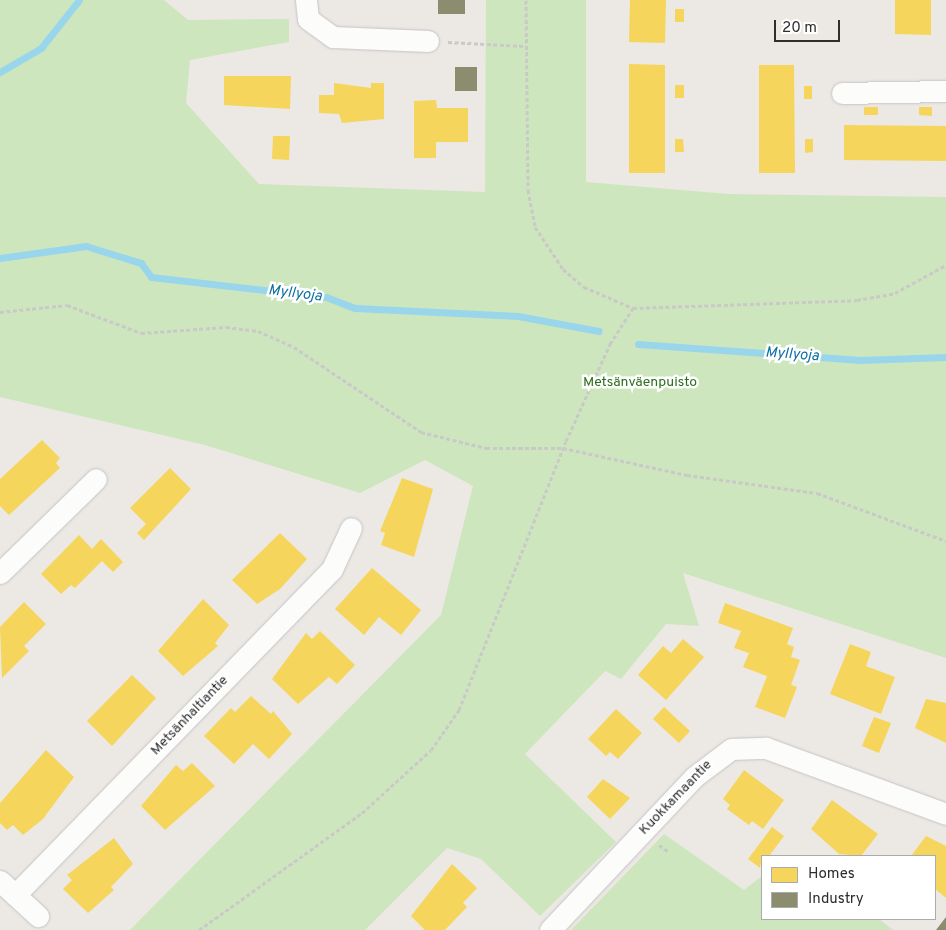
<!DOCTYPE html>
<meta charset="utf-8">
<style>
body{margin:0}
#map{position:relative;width:946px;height:930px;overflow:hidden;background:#ece8e4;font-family:Overpass,sans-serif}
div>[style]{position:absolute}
.green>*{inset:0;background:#cee6be}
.homes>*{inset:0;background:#f6d55c}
.industry>*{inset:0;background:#8c8c6e}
.stream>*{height:7px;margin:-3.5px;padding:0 3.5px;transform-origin:3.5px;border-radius:3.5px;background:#99d6ec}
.path>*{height:3px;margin-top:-1.5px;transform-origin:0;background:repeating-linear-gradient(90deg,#c9c9c8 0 4px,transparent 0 6.5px)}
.roads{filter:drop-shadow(0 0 1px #c5c4c5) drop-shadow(0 0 1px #c5c4c5)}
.minor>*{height:21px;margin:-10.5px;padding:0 10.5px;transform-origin:10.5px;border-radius:10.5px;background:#fcfcfb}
span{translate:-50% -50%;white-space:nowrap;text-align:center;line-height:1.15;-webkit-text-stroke:5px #fff;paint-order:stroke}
.park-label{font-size:14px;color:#2c6e1b}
.street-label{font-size:14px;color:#2e2e2e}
.water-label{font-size:15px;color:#0d6fa3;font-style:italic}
.legend{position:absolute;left:761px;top:855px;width:175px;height:65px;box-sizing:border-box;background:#fff;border:1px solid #ababab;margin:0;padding:6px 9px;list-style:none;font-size:15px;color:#2e2e2e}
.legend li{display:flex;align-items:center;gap:10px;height:25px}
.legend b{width:25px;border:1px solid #ababab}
.scale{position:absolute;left:774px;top:20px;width:66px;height:22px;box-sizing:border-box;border:2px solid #2e2e2e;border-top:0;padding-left:6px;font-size:15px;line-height:18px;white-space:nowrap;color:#2e2e2e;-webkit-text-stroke:4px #fff;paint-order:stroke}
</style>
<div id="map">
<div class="green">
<i style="clip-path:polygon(0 0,164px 0,188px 20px,289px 19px,289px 42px,190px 60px,186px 103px,259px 184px,485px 192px,486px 0,586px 0,586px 182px,729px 194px,946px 197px,946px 658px,683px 573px,699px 626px,666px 624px,621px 679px,605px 671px,525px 754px,616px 842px,540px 916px,481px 859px,447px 848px,365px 930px,130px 930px,441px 615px,473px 486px,425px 460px,360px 493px,205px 445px,0 397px)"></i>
<i style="clip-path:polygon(664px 834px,744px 890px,762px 876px,762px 919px,879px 919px,893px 930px,571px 930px)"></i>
</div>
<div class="homes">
<i style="clip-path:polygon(630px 0,666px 0,665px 43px,629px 42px)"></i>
<i style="clip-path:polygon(895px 0,931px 0,931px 35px,895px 34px)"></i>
<i style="clip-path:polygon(675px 9px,684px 9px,684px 22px,675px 22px)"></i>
<i style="clip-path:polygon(629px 64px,665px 65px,665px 173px,629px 173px)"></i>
<i style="clip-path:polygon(759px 65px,794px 65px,795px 173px,759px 173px)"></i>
<i style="clip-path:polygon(224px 76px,291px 76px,290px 109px,224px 105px)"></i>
<i style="clip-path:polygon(334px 83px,371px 88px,371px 83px,384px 83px,384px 119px,342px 123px,339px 114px,319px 113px,319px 95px,334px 95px)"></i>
<i style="clip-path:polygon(675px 85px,684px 85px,684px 98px,675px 98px)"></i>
<i style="clip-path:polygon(804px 86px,812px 86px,812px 99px,804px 99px)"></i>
<i style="clip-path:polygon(436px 100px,437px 108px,468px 108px,468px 142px,436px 142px,436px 158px,414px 158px,414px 101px)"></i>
<i style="clip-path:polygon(864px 107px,878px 107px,878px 115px,864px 115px)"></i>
<i style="clip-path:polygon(919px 107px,932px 107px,932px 116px,919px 115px)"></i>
<i style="clip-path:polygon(844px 125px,946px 126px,946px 161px,844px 160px)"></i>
<i style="clip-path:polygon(273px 136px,290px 136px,289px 160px,272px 159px)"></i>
<i style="clip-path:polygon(675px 139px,683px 139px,684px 152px,675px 152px)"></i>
<i style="clip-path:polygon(805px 139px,813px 139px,813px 152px,805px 153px)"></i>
<i style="clip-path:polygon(42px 440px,60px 458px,56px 463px,60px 468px,9px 515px,0 506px,0 479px)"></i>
<i style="clip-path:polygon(170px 468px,191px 489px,144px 540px,137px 533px,146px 524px,130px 508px)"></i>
<i style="clip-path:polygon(402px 478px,433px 489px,414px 557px,381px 545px,385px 533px,380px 531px)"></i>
<i style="clip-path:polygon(280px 533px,307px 559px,280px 589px,257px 604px,232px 580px)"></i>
<i style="clip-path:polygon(79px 535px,92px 549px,101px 539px,123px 562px,113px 572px,102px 561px,75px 588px,71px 585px,61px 594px,41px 574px)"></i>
<i style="clip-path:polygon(372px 568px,421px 610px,401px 635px,379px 617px,364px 635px,335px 609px)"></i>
<i style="clip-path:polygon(203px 599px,229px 625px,215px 643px,218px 646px,183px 676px,158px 651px)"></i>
<i style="clip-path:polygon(24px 602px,46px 624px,24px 646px,29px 651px,2px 678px,0 627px)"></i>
<i style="clip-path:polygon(725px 603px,793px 628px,787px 644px,794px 647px,791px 657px,800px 660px,791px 685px,797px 687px,785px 718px,755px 707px,767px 676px,743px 667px,749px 653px,734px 648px,741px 631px,718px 623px)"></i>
<i style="clip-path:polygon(320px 631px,355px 665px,337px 684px,329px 677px,298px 704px,272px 679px,306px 633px,312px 639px)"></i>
<i style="clip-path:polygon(683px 639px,704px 657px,666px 700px,638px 675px,663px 646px,671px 653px)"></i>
<i style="clip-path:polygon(850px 644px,871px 652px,866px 666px,895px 677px,881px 714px,830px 694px)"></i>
<i style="clip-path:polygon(132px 675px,156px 698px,112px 746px,87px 721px)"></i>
<i style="clip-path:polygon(251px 696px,271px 714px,273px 711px,292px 734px,269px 759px,253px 744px,234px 764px,204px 736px,231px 708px,235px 712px)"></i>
<i style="clip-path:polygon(926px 699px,946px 703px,946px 743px,915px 728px)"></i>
<i style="clip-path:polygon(664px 707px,690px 731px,679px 743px,653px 719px)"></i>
<i style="clip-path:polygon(616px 709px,642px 733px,618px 759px,610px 752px,606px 756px,588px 739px)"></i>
<i style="clip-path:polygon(874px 717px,891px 723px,879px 753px,862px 746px)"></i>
<i style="clip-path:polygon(46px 750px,74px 777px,43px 819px,23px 835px,13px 825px,7px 830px,0 823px,0 803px)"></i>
<i style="clip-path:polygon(192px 763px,215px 786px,165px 830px,141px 806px,176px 765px,183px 771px)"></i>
<i style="clip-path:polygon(744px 770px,784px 800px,763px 829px,752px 821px,749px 825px,727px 809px,730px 805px,723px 799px)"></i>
<i style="clip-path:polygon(603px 779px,630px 798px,610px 819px,587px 797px)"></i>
<i style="clip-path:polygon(832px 800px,878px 834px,861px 856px,839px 854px,811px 829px)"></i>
<i style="clip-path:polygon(772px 827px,784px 836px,769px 856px,762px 856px,760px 868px,748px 859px)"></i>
<i style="clip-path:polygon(926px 836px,946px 846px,946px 898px,935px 889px,935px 856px,911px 856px)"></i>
<i style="clip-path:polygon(114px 838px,133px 864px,111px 887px,114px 890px,88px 913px,63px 889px,72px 880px,67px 875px)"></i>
<i style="clip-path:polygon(452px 864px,477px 888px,463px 903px,467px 907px,445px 930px,425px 930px,411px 916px)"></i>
</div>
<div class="industry">
<i style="clip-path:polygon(438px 0,465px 0,465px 14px,438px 14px)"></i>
<i style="clip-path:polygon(455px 67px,477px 67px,477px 91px,455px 91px)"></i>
<i style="clip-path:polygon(946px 917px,946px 930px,936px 930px)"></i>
</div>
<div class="stream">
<i style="left:0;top:72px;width:48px;rotate:-30.3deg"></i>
<i style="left:41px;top:48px;width:61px;rotate:-51.6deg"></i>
<i style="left:0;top:258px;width:87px;rotate:-7.9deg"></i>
<i style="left:86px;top:246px;width:58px;rotate:17.2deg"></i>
<i style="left:141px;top:263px;width:17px;rotate:54deg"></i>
<i style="left:151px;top:277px;width:176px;rotate:6.5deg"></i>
<i style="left:326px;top:297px;width:31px;rotate:21deg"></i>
<i style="left:355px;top:308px;width:163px;rotate:2.8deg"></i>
<i style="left:518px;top:316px;width:82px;rotate:10.5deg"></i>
<i style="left:638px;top:344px;width:223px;rotate:4.1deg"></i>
<i style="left:860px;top:360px;width:86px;rotate:-2deg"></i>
</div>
<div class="path">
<i style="left:526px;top:0;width:190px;rotate:89.4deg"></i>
<i style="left:528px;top:190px;width:38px;rotate:79deg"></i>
<i style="left:535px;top:227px;width:50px;rotate:56.3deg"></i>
<i style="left:563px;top:269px;width:28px;rotate:41deg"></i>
<i style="left:584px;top:287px;width:53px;rotate:23.2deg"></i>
<i style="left:448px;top:42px;width:77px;rotate:3deg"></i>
<i style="left:0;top:312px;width:67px;rotate:-6deg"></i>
<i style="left:67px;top:305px;width:79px;rotate:20.7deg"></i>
<i style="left:141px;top:333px;width:85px;rotate:-4deg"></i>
<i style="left:226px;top:327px;width:32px;rotate:7deg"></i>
<i style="left:258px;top:331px;width:39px;rotate:24deg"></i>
<i style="left:294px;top:347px;width:153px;rotate:33.8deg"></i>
<i style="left:421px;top:432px;width:67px;rotate:13.8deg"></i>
<i style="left:486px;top:448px;width:77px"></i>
<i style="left:563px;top:448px;width:127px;rotate:12.3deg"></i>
<i style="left:687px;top:475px;width:131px;rotate:7.9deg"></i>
<i style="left:817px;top:493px;width:138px;rotate:20.4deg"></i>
<i style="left:659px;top:845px;width:11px;rotate:34deg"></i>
<i style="left:199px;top:930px;width:201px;rotate:-35.7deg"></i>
<i style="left:362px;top:813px;width:93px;rotate:-42.4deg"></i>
<i style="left:431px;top:750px;width:49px;rotate:-55deg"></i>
<i style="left:459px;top:710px;width:289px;rotate:-68.3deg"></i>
<i style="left:566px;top:441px;width:107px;rotate:-65.6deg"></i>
<i style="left:610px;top:344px;width:43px;rotate:-57.4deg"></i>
<i style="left:633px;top:308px;width:224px;rotate:-2deg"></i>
<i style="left:857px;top:300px;width:39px;rotate:-10deg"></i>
<i style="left:895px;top:293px;width:58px;rotate:-28.8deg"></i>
</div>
<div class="roads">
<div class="minor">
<i style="left:306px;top:0;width:19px;rotate:84deg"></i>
<i style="left:308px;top:19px;width:31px;rotate:36deg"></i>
<i style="left:333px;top:37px;width:95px;rotate:2.4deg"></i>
<i style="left:842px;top:93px;width:104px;rotate:-1.1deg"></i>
<i style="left:0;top:573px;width:134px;rotate:-44.4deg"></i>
<i style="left:0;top:881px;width:52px;rotate:42.6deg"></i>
<i style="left:15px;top:895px;width:455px;rotate:-45.8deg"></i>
<i style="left:332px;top:569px;width:45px;rotate:-65.1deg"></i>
<i style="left:550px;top:930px;width:210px;rotate:-46.7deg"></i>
<i style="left:694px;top:777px;width:46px;rotate:-37.1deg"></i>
<i style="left:731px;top:749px;width:35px;rotate:-2deg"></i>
<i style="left:766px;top:748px;width:192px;rotate:20.1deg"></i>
</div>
</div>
<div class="park-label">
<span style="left:640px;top:383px">Metsänväenpuisto</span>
</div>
<div class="street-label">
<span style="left:190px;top:716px;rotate:-46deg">Metsänhaltiantie</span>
<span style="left:676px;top:798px;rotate:-46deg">Kuokkamaantie</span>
</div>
<div class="water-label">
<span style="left:295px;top:294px;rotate:7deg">Myllyoja</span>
<span style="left:792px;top:355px;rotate:4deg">Myllyoja</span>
</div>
<ul class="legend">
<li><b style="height:14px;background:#f6d55c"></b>Homes</li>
<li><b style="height:14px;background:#8c8c6e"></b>Industry</li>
</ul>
<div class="scale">20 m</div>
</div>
